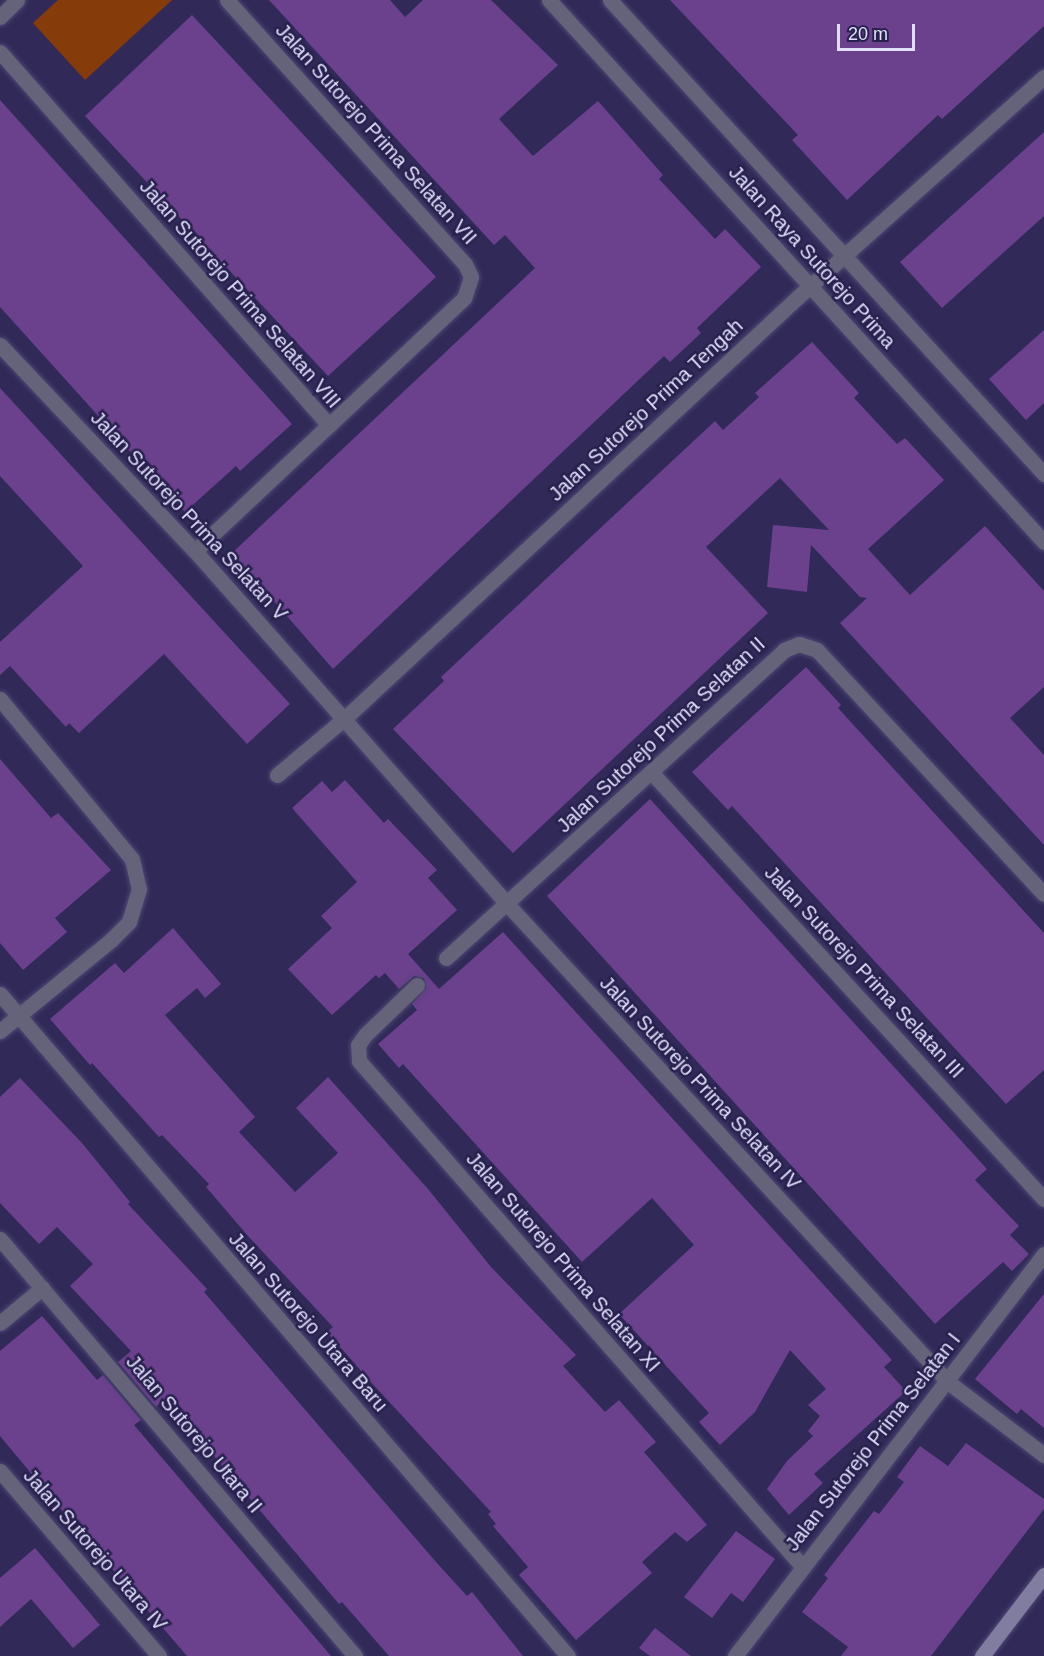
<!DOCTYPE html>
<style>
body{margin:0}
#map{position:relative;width:1044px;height:1656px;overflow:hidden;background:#312a59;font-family:Helvetica,sans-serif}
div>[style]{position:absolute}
.green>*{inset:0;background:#863c0a}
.building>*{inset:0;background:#6b408d}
.roads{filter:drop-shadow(0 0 2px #4d4773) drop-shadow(0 0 2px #4d4773)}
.street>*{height:15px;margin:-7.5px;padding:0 7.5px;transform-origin:7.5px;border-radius:7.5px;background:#64637a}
.secondary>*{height:15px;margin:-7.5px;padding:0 7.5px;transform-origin:7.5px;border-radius:7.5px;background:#807da1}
span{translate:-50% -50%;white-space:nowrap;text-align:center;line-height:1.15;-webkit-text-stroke:5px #28204d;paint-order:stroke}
.street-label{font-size:20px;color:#e0dffc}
.scale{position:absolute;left:837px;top:24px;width:78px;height:27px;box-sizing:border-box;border:3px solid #e0dffc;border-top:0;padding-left:8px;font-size:18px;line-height:21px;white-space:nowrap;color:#e0dffc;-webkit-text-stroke:4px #28204d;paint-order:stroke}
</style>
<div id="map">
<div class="green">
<i style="clip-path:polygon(58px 0,172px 0,85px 80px,33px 23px)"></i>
</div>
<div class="building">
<i style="clip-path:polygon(269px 0,390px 0,405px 17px,423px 0,491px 0,558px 65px,499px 119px,533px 156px,598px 101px,663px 175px,659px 179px,715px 239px,725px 229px,761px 267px,697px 328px,701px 333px,670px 362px,664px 356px,333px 669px,232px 553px,535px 268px,505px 235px,494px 245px)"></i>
<i style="clip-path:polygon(670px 0,1044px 0,1044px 26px,942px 119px,938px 115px,847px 200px,792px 140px,798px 135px)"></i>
<i style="clip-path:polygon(192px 15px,436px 277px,328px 376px,85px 116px)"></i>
<i style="clip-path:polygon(0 100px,292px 424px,240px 471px,236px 466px,185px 512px,0 307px)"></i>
<i style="clip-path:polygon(1044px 132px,1044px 216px,942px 308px,900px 262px)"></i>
<i style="clip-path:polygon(1044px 330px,1044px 403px,1026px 420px,989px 379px)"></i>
<i style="clip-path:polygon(812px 342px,859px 393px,854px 398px,897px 444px,905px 438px,944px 480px,868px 549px,910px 595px,985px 526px,1044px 591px,1044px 687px,1010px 718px,1044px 755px,1044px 845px,840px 623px,867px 598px,860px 597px,811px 545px,807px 592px,767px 587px,773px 525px,829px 530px,780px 478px,706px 547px,768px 613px,513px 853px,393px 729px,444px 681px,441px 677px,715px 421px,723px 430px,759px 397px,755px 393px)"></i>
<i style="clip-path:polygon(0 388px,290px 704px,247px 744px,164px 654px,79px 733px,69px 723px,66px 727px,10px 666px,0 675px,0 642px,83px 566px,0 476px)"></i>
<i style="clip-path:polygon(806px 667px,841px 705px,838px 708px,1044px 933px,1044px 1070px,1006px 1104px,732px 806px,728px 810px,692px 772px)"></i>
<i style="clip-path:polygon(0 759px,51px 818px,58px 813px,111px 870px,55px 918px,67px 932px,23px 970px,0 943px)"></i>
<i style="clip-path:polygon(345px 780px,384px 823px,388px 819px,437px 870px,428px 878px,457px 910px,408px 954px,439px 989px,503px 932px,892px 1360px,884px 1367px,906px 1391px,814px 1474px,823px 1483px,789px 1515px,767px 1489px,787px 1461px,813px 1436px,808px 1431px,820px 1416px,808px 1405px,826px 1389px,790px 1350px,755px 1412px,720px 1445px,699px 1422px,709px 1413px,619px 1314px,694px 1245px,652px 1198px,582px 1262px,403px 1064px,399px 1068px,378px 1044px,417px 1010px,412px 1004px,426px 988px,424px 978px,414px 976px,399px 989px,385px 973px,379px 978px,376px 975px,332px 1015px,288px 969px,332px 928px,321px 916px,357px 882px,292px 808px,322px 781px,332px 792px)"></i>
<i style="clip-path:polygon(650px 799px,987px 1169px,975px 1180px,1019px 1226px,1010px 1235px,1029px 1254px,1012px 1271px,1003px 1262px,935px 1324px,547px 896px)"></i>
<i style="clip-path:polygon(173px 928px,221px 984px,205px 998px,197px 988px,165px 1015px,255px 1117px,239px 1132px,295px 1192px,338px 1153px,296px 1108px,328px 1077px,428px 1189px,491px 1267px,576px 1355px,563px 1366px,605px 1412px,619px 1400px,656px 1442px,644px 1452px,707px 1525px,687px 1542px,675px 1532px,642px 1562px,652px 1573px,576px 1640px,519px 1575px,528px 1567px,493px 1526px,496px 1524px,488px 1514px,491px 1512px,369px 1380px,327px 1332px,333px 1327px,248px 1236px,206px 1187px,209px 1184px,162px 1135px,159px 1137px,92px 1063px,90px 1065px,50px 1019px,115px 963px,124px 973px)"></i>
<i style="clip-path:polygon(20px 1078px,82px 1143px,130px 1202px,128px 1204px,207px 1289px,204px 1292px,436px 1562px,467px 1596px,472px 1592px,523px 1656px,389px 1656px,342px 1602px,339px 1604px,203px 1443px,201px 1445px,162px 1401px,156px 1407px,118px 1362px,131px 1351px,70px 1286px,93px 1264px,57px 1227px,39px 1244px,0 1203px,0 1097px)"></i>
<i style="clip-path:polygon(1044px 1294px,1044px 1428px,1021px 1409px,1017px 1414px,975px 1379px)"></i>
<i style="clip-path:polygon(42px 1316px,97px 1380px,103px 1375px,141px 1420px,134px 1425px,331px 1656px,187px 1656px,65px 1514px,0 1436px,0 1351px)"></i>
<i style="clip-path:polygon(966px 1443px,1044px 1499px,1044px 1509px,931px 1656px,841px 1656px,848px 1647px,802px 1612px,828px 1578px,824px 1575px,874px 1511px,879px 1514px,904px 1482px,897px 1477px,920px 1446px,948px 1466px)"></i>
<i style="clip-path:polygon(736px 1531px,775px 1559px,743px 1602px,731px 1593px,712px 1618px,684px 1597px)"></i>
<i style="clip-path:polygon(35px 1548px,100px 1625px,73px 1648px,31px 1599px,0 1627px,0 1578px)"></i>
<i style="clip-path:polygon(655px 1628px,691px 1656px,650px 1656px,639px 1648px)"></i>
</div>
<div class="roads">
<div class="street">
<i style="left:227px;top:0;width:355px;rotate:48deg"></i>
<i style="left:465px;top:264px;width:14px;rotate:65deg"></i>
<i style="left:471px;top:277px;width:22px;rotate:108deg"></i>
<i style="left:464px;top:298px;width:185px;rotate:136.7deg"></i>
<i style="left:549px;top:0;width:734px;rotate:47.6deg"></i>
<i style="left:610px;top:0;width:643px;rotate:47.52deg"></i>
<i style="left:0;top:17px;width:24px;rotate:-45deg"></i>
<i style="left:0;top:52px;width:497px;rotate:48.6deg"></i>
<i style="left:329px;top:425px;width:184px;rotate:136.8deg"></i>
<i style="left:0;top:345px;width:284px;rotate:46.6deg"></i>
<i style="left:195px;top:551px;width:473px;rotate:48.5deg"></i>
<i style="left:508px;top:905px;width:649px;rotate:47.31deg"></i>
<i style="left:948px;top:1382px;width:121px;rotate:37.2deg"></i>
<i style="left:0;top:699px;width:207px;rotate:50.5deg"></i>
<i style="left:132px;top:859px;width:31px;rotate:77deg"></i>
<i style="left:139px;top:889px;width:34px;rotate:107deg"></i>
<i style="left:129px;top:922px;width:25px;rotate:135deg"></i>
<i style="left:111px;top:940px;width:144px;rotate:140.7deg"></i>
<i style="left:652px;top:773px;width:579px;rotate:47.38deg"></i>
<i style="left:277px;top:775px;width:89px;rotate:-40deg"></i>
<i style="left:345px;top:718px;width:620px;rotate:-42.91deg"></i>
<i style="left:799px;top:296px;width:329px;rotate:-41.8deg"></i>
<i style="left:446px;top:958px;width:457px;rotate:-42.3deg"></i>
<i style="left:784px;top:650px;width:16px;rotate:-22deg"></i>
<i style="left:799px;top:644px;width:19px;rotate:18deg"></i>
<i style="left:817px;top:650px;width:333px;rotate:47.1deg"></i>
<i style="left:417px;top:985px;width:72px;rotate:136.1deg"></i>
<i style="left:365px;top:1035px;width:12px;rotate:125deg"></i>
<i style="left:358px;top:1045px;width:16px;rotate:86deg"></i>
<i style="left:359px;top:1061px;width:672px;rotate:48.74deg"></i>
<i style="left:0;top:994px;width:872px;rotate:49.37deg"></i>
<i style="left:0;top:1239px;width:548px;rotate:49.59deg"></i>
<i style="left:0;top:1323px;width:55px;rotate:-39.8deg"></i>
<i style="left:0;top:1471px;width:244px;rotate:49.3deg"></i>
<i style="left:735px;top:1656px;width:507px;rotate:-52.45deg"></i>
</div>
<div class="secondary">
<i style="left:982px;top:1656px;width:102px;rotate:-52.6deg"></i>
</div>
</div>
<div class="street-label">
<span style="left:376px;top:134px;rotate:48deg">Jalan Sutorejo Prima Selatan VII</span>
<span style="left:812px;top:257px;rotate:48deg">Jalan Raya Sutorejo Prima</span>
<span style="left:240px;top:294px;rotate:49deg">Jalan Sutorejo Prima Selatan VIII</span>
<span style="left:646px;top:410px;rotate:-43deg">Jalan Sutorejo Prima Tengah</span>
<span style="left:189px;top:516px;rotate:47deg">Jalan Sutorejo Prima Selatan V</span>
<span style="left:661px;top:735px;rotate:-43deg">Jalan Sutorejo Prima Selatan II</span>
<span style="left:864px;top:972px;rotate:47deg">Jalan Sutorejo Prima Selatan III</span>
<span style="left:700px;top:1083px;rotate:47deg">Jalan Sutorejo Prima Selatan IV</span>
<span style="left:563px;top:1262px;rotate:49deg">Jalan Sutorejo Prima Selatan XI</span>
<span style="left:308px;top:1322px;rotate:49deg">Jalan Sutorejo Utara Baru</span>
<span style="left:194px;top:1434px;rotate:50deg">Jalan Sutorejo Utara II</span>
<span style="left:873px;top:1442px;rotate:-52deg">Jalan Sutorejo Prima Selatan I</span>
<span style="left:95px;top:1550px;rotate:49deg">Jalan Sutorejo Utara IV</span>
</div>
<div class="scale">20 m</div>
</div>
